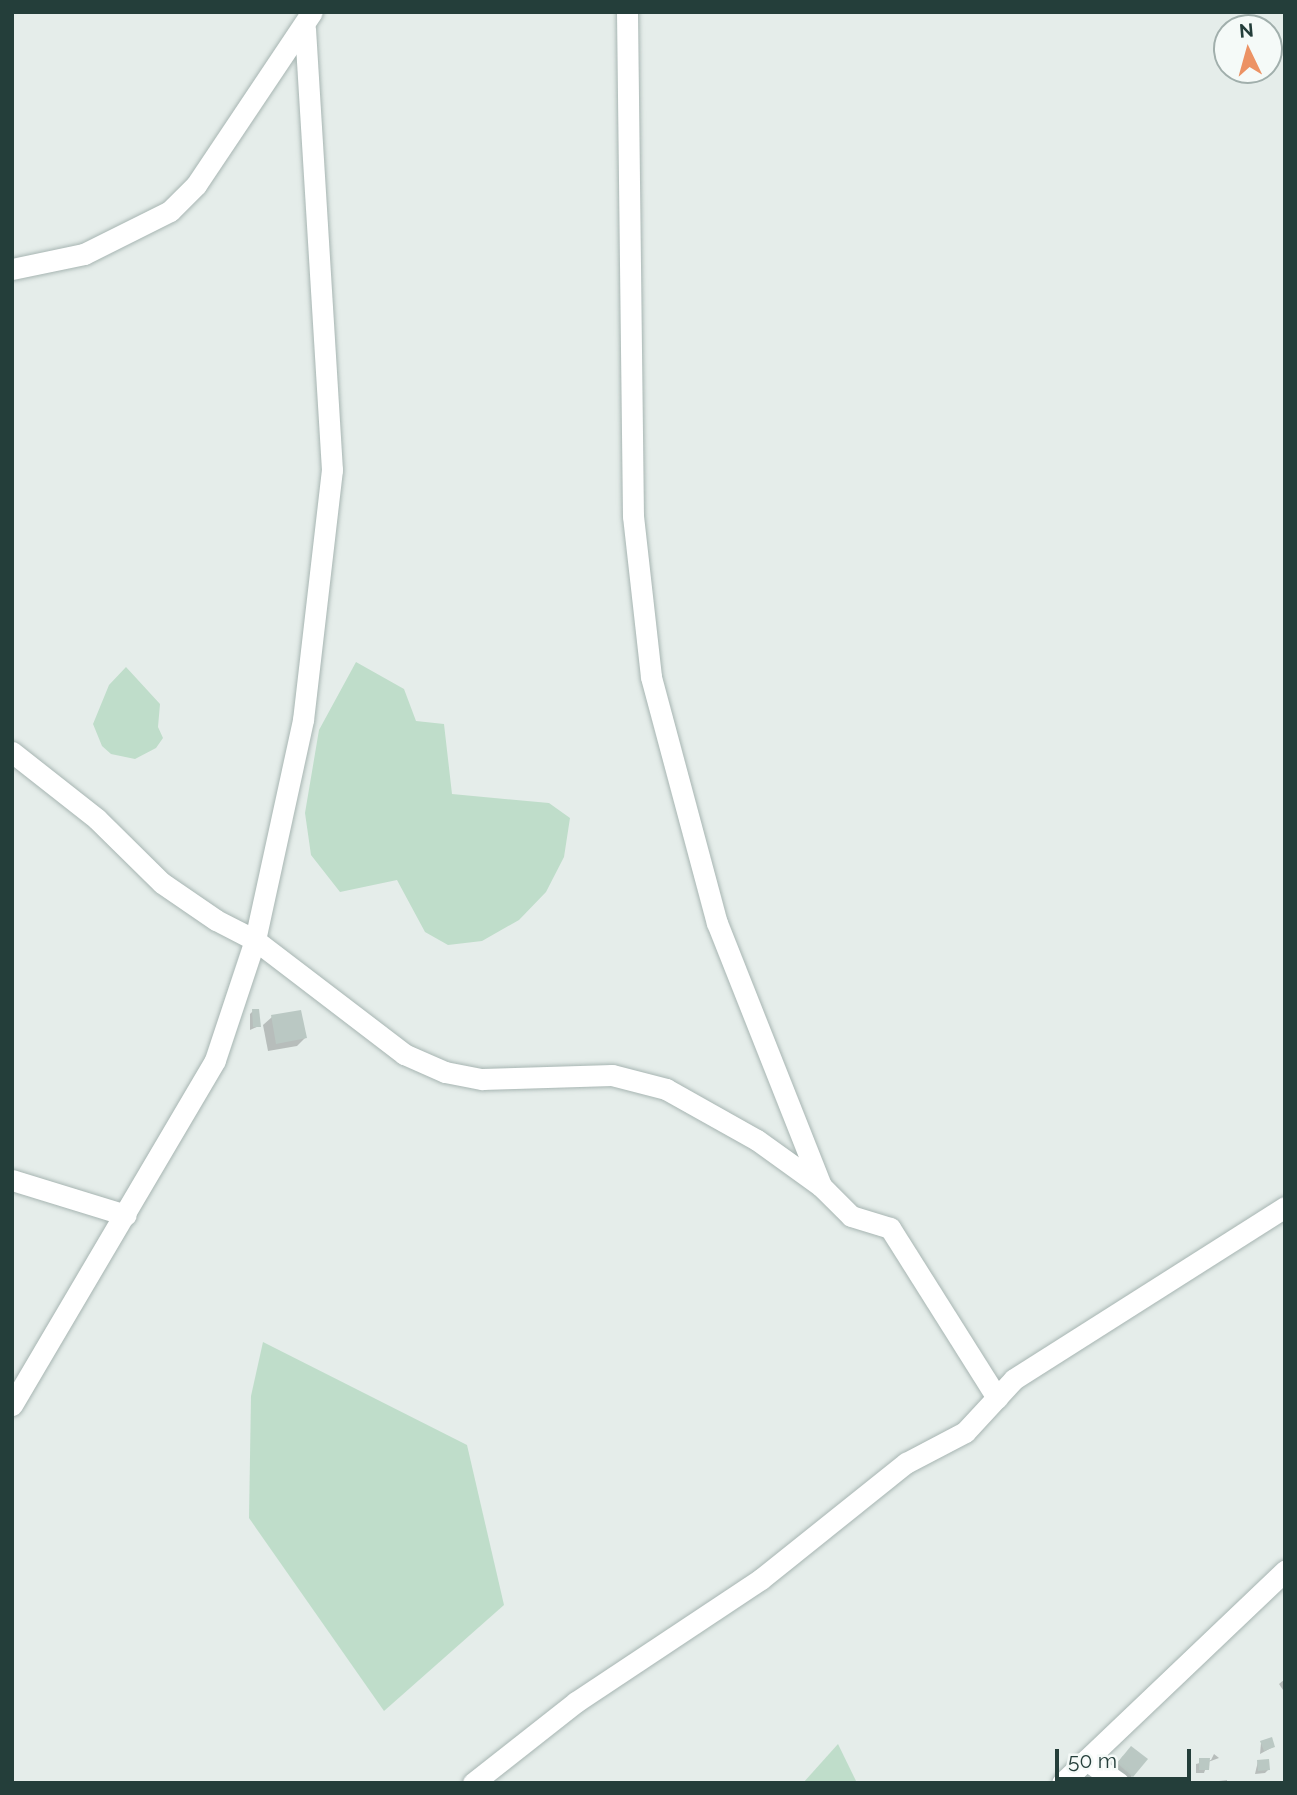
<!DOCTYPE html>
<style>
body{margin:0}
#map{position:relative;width:1297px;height:1795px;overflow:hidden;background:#e5edea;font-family:Raleway,sans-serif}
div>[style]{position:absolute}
.green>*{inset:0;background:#bfddca}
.shadow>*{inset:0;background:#0003}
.building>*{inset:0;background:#bac8c3}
.roads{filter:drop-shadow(0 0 2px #a7b5b2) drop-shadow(0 0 2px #a7b5b2)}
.minor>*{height:21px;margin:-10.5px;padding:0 10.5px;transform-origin:10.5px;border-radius:10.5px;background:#fff}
span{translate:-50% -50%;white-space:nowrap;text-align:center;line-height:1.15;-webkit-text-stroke:6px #f5faf8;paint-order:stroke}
.frame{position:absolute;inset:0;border:14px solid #243e3a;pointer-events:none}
.north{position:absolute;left:1213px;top:14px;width:70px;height:70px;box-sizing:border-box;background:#f5faf8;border:2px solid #a1afac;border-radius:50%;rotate:355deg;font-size:19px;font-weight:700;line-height:28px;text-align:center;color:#243e3a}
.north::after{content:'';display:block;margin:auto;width:24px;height:32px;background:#ec9264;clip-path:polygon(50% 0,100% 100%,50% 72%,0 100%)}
.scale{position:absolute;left:1055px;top:1749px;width:136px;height:32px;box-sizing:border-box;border:4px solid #243e3a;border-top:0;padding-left:9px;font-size:21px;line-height:24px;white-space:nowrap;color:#243e3a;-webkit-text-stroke:5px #f5faf8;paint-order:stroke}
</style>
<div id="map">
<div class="green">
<i style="clip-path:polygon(356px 662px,404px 689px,416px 721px,444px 724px,452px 794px,549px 803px,570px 818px,564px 857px,546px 892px,519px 920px,482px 941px,448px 945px,425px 932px,397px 880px,340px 892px,311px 855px,305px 813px,319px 730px)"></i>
<i style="clip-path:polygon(126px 667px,160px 704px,158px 727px,163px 738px,156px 748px,135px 759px,111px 754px,102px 746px,93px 724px,109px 685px)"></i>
<i style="clip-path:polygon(263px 1342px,467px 1445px,504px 1605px,384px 1711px,249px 1518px,251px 1396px)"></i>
<i style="clip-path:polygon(838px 1744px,857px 1783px,803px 1783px)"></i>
</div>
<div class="shadow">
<i style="clip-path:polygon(253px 1011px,259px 1026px,250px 1030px,250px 1014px)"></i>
<i style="clip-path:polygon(272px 1017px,305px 1038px,297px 1046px,268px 1051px,263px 1025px)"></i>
<i style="clip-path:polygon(1285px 1679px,1285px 1693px,1279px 1684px)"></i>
<i style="clip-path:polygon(1261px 1743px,1273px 1747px,1260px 1754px)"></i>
<i style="clip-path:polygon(1214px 1754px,1219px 1758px,1208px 1762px,1204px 1773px,1196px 1773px,1196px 1764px,1211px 1760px)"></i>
<i style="clip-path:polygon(1123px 1756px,1132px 1776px,1125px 1783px,1110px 1772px)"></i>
<i style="clip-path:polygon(1258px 1761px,1268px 1770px,1265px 1773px,1255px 1774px)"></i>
<i style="clip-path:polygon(1227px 1780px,1227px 1783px,1216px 1783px,1219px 1781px)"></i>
</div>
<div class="building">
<i style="clip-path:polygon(252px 1009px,259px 1009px,261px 1027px,253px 1027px)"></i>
<i style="clip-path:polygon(301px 1010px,307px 1038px,276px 1044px,271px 1015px)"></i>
<i style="clip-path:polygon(1272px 1737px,1275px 1747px,1264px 1751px,1260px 1741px)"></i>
<i style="clip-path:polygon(1131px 1746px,1148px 1759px,1133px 1777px,1117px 1763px)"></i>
<i style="clip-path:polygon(1199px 1758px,1210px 1758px,1209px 1770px,1199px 1770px)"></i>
<i style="clip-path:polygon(1269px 1759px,1270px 1770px,1258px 1771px,1257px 1760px)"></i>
</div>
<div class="roads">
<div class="minor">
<i style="left:627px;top:12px;width:504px;rotate:89.32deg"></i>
<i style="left:633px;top:516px;width:162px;rotate:83.6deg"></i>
<i style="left:651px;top:677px;width:255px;rotate:75deg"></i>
<i style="left:717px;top:923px;width:283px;rotate:68.4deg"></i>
<i style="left:12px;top:269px;width:74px;rotate:-11.8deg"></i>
<i style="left:84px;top:254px;width:96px;rotate:-26.6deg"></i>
<i style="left:170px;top:211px;width:37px;rotate:-45deg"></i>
<i style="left:196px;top:185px;width:208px;rotate:-56.2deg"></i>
<i style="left:12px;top:752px;width:108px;rotate:38.2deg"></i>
<i style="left:97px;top:819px;width:91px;rotate:44.6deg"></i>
<i style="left:162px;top:883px;width:65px;rotate:34.4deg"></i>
<i style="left:216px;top:920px;width:44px;rotate:27.1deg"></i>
<i style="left:255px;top:940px;width:188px;rotate:37.4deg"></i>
<i style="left:404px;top:1054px;width:45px;rotate:23.7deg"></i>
<i style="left:445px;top:1072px;width:38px;rotate:11deg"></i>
<i style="left:482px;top:1079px;width:130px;rotate:-1.8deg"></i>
<i style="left:612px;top:1075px;width:56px;rotate:14.5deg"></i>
<i style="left:666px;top:1089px;width:104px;rotate:29.3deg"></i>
<i style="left:757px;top:1140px;width:79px;rotate:35.7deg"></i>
<i style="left:821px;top:1186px;width:42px;rotate:45deg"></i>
<i style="left:851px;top:1216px;width:41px;rotate:17.1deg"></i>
<i style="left:890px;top:1228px;width:201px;rotate:57.8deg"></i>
<i style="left:12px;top:1180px;width:119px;rotate:17.1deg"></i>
<i style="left:12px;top:1405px;width:400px;rotate:-59.5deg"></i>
<i style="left:215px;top:1060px;width:126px;rotate:-71.6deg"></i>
<i style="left:255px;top:940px;width:225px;rotate:-77.7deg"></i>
<i style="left:303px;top:720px;width:252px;rotate:-83.4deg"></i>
<i style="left:332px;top:470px;width:442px;rotate:-93.5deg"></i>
<i style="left:1086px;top:1760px;width:40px;rotate:34.9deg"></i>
<i style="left:473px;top:1783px;width:131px;rotate:-38.2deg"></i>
<i style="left:576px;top:1702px;width:222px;rotate:-33.6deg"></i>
<i style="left:761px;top:1579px;width:186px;rotate:-38.7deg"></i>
<i style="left:906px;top:1463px;width:67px;rotate:-27.7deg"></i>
<i style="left:965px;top:1432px;width:72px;rotate:-47.2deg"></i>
<i style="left:1014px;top:1379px;width:321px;rotate:-32.4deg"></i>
<i style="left:1062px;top:1783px;width:308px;rotate:-43.6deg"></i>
</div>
</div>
<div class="frame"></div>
<div class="north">N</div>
<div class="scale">50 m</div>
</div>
